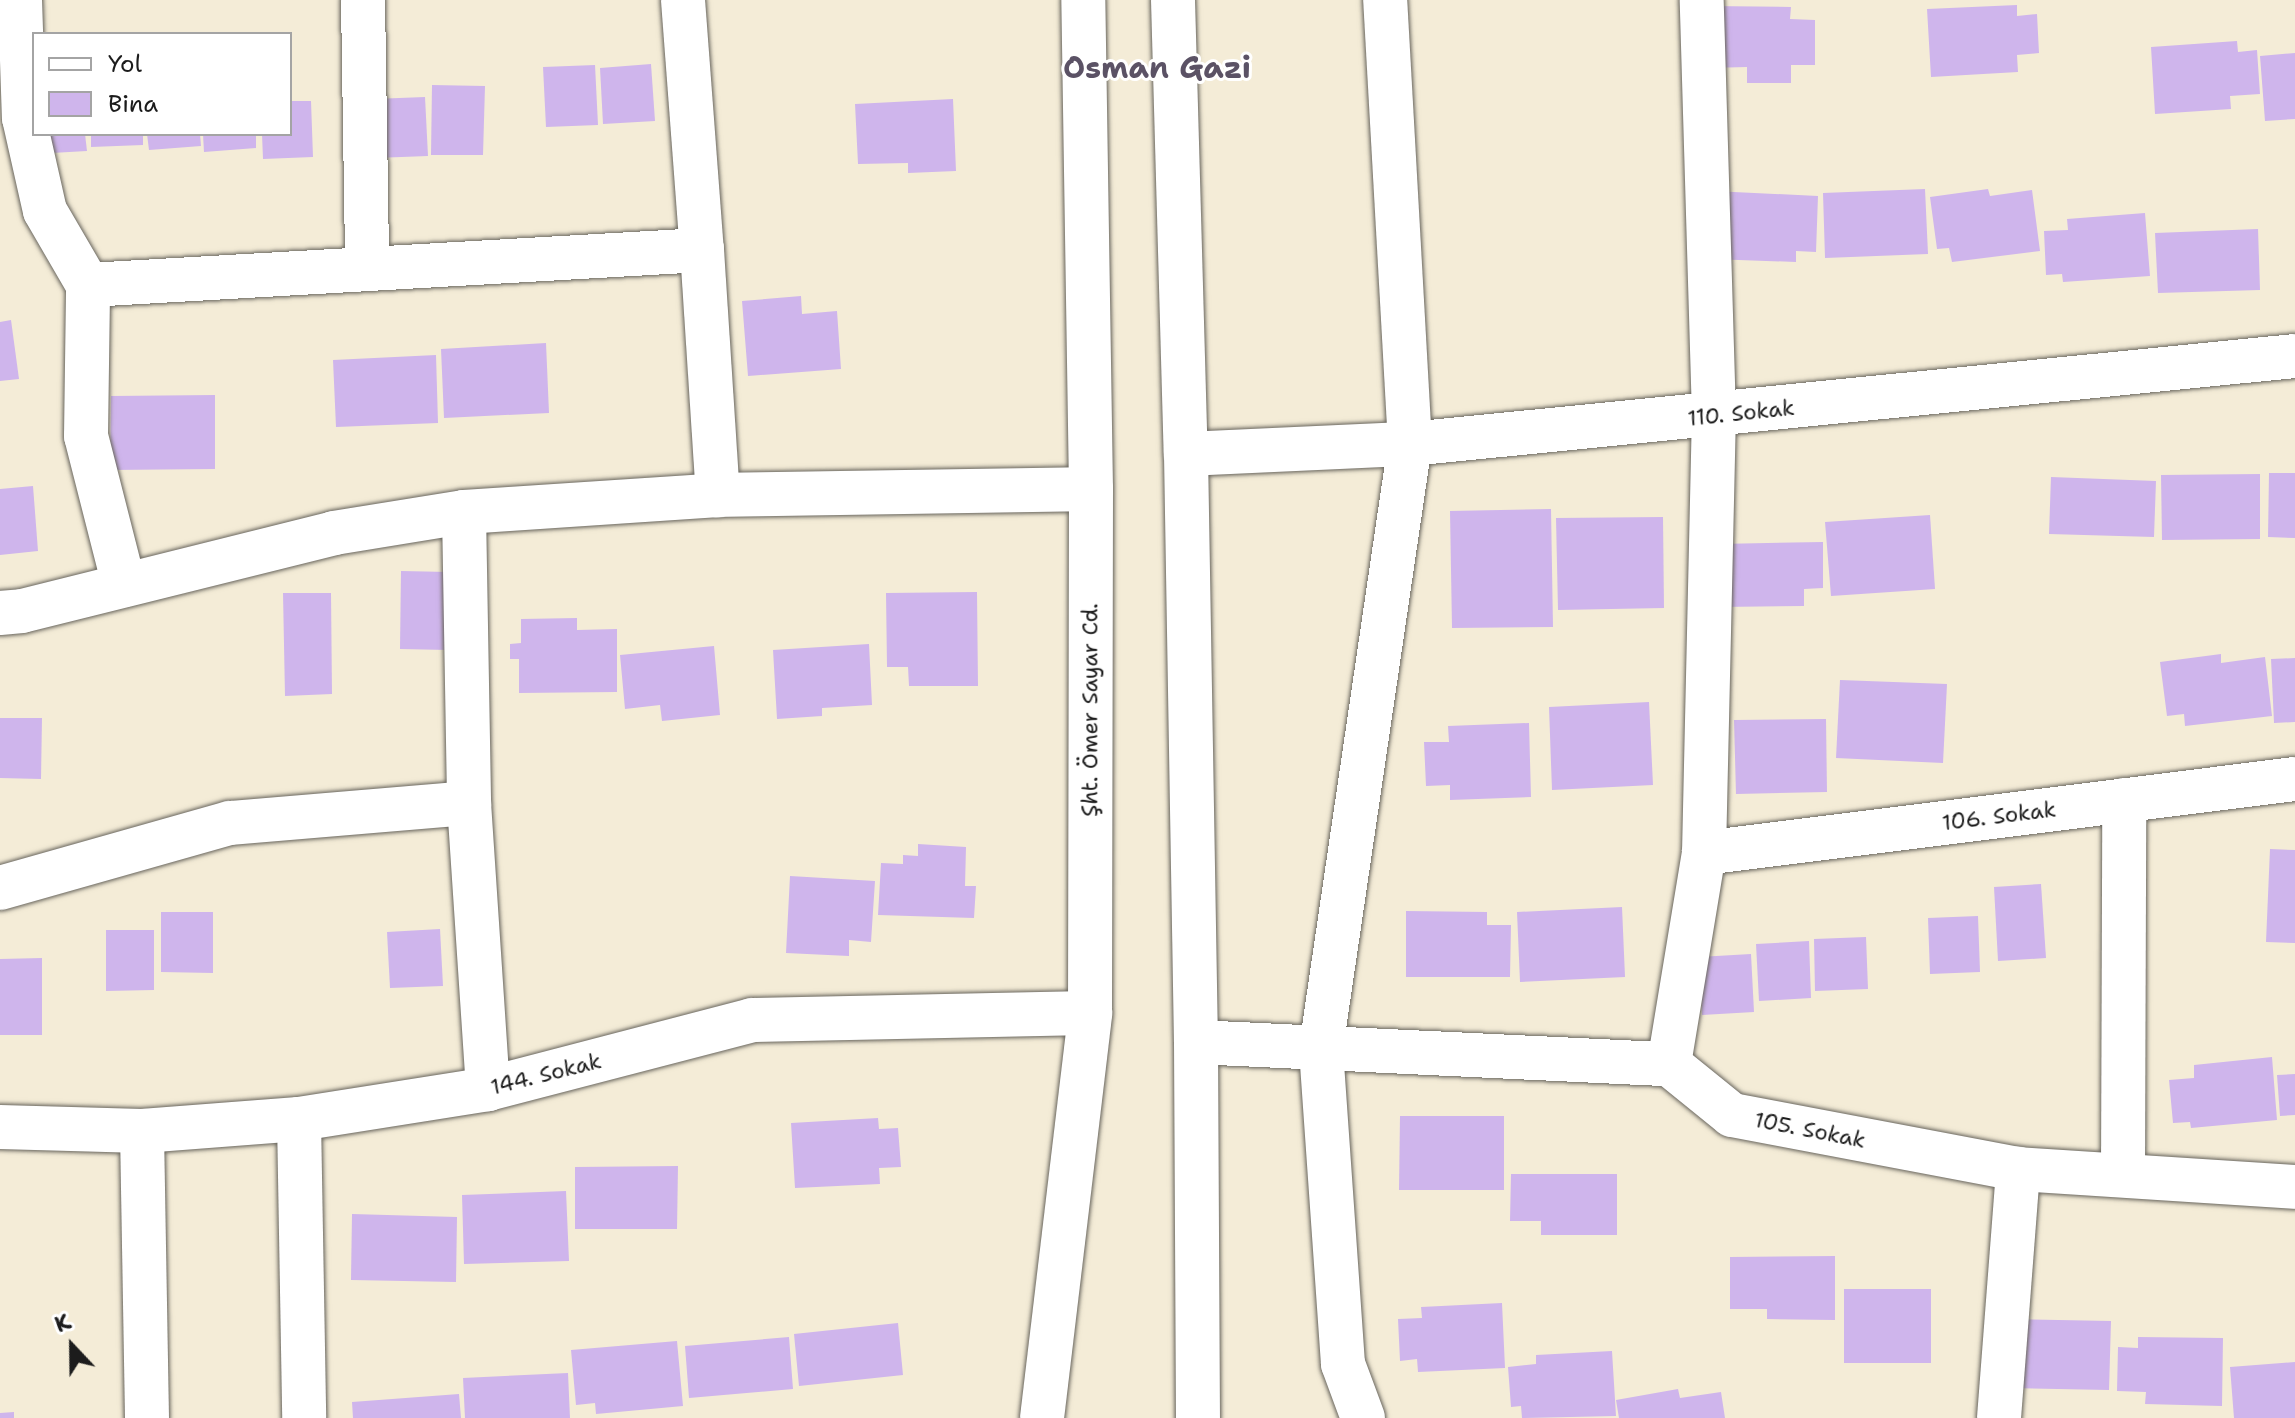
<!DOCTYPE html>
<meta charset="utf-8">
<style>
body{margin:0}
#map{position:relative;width:2295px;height:1418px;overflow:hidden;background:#f4ecd7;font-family:"Shantell Sans",sans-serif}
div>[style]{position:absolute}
.building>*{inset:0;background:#cfb5ec}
.roads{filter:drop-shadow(0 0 2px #68655d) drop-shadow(0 0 2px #68655d)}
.minor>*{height:44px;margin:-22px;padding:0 22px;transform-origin:22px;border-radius:22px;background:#fff}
span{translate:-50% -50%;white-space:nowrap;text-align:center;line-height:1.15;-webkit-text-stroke:6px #fff;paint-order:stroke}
.street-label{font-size:22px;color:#1c1c1c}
.district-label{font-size:30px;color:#5b5265;font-weight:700}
.legend{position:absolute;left:32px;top:32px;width:260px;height:104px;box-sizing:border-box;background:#fff;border:2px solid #a4a4a4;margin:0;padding:10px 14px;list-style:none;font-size:24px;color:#1c1c1c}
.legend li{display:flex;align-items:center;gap:16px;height:40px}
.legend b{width:40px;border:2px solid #a4a4a4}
.north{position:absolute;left:32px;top:1306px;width:80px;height:80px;-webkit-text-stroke:6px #fff;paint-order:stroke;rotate:338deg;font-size:22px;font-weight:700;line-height:32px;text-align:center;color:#1c1c1c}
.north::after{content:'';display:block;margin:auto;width:28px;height:36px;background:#1c1c1c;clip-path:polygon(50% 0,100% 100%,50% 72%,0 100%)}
</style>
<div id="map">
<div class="building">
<i style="clip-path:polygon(2017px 5px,2017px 16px,2037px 14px,2039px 53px,2017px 55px,2018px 72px,1931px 77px,1927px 9px)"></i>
<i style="clip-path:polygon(1708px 6px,1791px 7px,1790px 19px,1815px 20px,1815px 65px,1791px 65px,1791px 83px,1747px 83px,1747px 67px,1708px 68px)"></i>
<i style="clip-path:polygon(2237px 41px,2238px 52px,2257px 50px,2260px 94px,2230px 96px,2231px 109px,2155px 114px,2151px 47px)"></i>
<i style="clip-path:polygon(2295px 53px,2295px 119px,2265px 121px,2260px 56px)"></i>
<i style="clip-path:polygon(651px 64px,655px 121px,603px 124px,600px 68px)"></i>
<i style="clip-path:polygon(595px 65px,598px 125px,546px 127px,543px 67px)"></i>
<i style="clip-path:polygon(432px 85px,485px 86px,483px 155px,431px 155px)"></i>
<i style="clip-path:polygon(425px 97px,428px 156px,375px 158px,373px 99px)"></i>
<i style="clip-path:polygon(953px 99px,956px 171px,908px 173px,908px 163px,858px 164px,855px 104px)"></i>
<i style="clip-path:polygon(290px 101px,311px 101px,313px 157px,263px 159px,262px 134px,290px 134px)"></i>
<i style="clip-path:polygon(33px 134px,85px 134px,87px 151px,34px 154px)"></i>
<i style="clip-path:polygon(91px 134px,143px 134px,143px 145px,91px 147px)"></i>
<i style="clip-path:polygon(147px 134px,200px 134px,201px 146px,149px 150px)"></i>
<i style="clip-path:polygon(203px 134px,256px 134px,256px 148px,204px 152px)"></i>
<i style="clip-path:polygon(1925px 189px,1928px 254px,1825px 258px,1823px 193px)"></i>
<i style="clip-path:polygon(1988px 189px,1990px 196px,2032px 190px,2040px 251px,1952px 262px,1949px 248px,1937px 249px,1930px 197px)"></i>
<i style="clip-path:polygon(1713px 191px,1818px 196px,1816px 252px,1796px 251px,1796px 262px,1711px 259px)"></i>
<i style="clip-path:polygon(2145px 213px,2150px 276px,2063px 282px,2062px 274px,2046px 275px,2044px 231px,2068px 230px,2067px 219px)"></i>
<i style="clip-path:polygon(2258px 229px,2260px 290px,2158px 293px,2155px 233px)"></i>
<i style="clip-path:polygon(801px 296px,802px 314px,837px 311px,841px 369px,748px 376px,742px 301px)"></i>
<i style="clip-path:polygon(11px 320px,19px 379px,0 381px,0 322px)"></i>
<i style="clip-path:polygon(546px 343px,549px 413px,444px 418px,441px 349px)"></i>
<i style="clip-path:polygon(436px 355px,438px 423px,336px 427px,333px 360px)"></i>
<i style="clip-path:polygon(215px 395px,215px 469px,110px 470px,111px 396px)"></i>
<i style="clip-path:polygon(2269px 473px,2295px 473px,2295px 538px,2268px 537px)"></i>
<i style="clip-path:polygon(2260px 474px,2260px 539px,2162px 540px,2161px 475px)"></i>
<i style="clip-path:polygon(2051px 477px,2156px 481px,2154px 537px,2049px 534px)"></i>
<i style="clip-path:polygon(33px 486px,38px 551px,0 555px,0 489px)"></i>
<i style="clip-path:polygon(1551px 509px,1553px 627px,1452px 628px,1450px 511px)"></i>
<i style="clip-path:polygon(1930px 515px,1935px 589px,1831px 596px,1825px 522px)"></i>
<i style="clip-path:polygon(1663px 517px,1664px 608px,1558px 610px,1556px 518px)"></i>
<i style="clip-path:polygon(1823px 542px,1823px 588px,1804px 589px,1804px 606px,1719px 607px,1718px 544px)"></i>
<i style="clip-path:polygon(401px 571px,449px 572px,448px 650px,400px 649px)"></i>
<i style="clip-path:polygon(977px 592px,978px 686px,909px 686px,908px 667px,887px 667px,886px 593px)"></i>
<i style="clip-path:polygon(283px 593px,331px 593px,332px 694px,285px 696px)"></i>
<i style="clip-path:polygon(577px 618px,577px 630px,617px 629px,617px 692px,519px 693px,519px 659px,510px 659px,510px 644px,521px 643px,521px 619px)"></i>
<i style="clip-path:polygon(869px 644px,872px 705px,822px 708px,822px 716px,777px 719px,773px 650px)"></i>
<i style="clip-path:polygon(714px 646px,720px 715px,662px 721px,660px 705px,625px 709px,620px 655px)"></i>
<i style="clip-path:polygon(2221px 654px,2221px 663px,2265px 657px,2272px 716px,2185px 726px,2184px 714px,2167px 716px,2160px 662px)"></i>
<i style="clip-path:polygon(2295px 658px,2295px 722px,2274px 723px,2271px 659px)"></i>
<i style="clip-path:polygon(1840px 680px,1947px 684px,1943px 763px,1836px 758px)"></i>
<i style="clip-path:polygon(1649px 702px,1653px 785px,1552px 790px,1549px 707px)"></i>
<i style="clip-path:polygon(0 718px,42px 718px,41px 779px,0 778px)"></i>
<i style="clip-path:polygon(1826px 719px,1827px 792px,1736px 794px,1734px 720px)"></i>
<i style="clip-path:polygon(1529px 723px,1531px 797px,1450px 800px,1450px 785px,1426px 786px,1424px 742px,1449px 742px,1448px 726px)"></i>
<i style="clip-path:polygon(918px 844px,966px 847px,965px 886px,976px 886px,974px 918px,878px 915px,881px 863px,903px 864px,903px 855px,918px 856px)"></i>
<i style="clip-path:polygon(2270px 849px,2295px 850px,2295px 943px,2266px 942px)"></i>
<i style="clip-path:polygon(790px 876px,875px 881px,871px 942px,849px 940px,849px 956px,786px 953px)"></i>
<i style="clip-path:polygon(2041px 884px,2046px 958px,1998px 961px,1994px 887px)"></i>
<i style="clip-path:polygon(1622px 907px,1625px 977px,1520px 982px,1517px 912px)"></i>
<i style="clip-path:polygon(1406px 911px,1487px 912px,1487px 925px,1511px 925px,1510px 977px,1406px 977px)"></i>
<i style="clip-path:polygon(161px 912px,213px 912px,213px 973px,161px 972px)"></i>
<i style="clip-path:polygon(1978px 916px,1980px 972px,1930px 974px,1928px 918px)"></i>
<i style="clip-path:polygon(440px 929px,443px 986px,390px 988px,387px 932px)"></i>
<i style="clip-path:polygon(106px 930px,154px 930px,154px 990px,106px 991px)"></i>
<i style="clip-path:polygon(1866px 937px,1868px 989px,1815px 991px,1814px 939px)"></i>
<i style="clip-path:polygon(1809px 941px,1811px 998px,1759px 1001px,1756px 944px)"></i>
<i style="clip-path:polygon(1751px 954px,1754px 1012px,1702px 1015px,1699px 957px)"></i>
<i style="clip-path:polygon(42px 958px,42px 1035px,0 1035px,0 959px)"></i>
<i style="clip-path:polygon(2272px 1057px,2277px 1120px,2191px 1128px,2190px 1122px,2173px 1123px,2169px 1080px,2194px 1078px,2194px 1065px)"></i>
<i style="clip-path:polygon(2295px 1074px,2295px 1115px,2280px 1116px,2277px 1075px)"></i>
<i style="clip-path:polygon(1400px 1116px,1504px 1116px,1504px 1190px,1399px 1190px)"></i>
<i style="clip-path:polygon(878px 1118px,879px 1129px,898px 1128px,901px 1167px,879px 1168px,880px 1184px,795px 1188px,791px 1123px)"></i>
<i style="clip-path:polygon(678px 1166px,677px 1229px,575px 1229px,575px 1167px)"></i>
<i style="clip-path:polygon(1511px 1174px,1617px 1174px,1617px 1235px,1541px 1235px,1541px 1221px,1510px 1221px)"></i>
<i style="clip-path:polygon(566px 1191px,569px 1261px,464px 1264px,462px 1195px)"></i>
<i style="clip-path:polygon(352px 1214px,457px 1217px,456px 1282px,351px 1280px)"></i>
<i style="clip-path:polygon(1835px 1256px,1835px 1320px,1767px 1319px,1767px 1309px,1730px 1309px,1730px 1257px)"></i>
<i style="clip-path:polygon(1844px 1289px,1931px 1289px,1931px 1363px,1844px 1363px)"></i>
<i style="clip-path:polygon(1502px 1303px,1505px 1368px,1418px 1372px,1417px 1359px,1400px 1361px,1398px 1319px,1422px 1318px,1421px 1307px)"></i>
<i style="clip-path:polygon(2008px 1319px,2111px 1321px,2109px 1390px,2007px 1388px)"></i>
<i style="clip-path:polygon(898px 1323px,903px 1375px,799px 1386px,794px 1334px)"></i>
<i style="clip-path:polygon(789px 1337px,793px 1389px,689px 1398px,685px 1346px)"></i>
<i style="clip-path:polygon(2138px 1337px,2223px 1338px,2222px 1406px,2145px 1404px,2146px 1392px,2117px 1391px,2118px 1347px,2138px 1348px)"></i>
<i style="clip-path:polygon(677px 1341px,683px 1406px,596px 1414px,595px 1403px,576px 1405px,571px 1350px)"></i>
<i style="clip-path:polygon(1612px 1351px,1616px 1416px,1522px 1418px,1521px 1406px,1511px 1407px,1508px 1367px,1536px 1364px,1536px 1355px)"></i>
<i style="clip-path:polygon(2295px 1362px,2295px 1418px,2234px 1418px,2230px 1367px)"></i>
<i style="clip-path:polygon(568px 1373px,570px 1418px,465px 1418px,463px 1378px)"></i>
<i style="clip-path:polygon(1678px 1389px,1680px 1398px,1721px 1392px,1725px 1418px,1619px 1418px,1616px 1400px)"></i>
<i style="clip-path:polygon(459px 1394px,461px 1418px,353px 1418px,352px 1402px)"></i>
<i style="clip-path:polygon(14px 1412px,14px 1418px,0 1418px,0 1413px)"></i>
</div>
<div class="roads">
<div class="minor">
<i style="left:20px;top:0;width:118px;rotate:88.1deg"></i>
<i style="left:24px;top:118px;width:95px;rotate:77.3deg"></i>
<i style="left:45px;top:211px;width:86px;rotate:59.8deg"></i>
<i style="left:363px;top:0;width:269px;rotate:89.1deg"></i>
<i style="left:683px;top:0;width:251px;rotate:85.7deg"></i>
<i style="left:1173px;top:0;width:454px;rotate:88.4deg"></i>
<i style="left:1186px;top:454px;width:588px;rotate:89.03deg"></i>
<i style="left:1196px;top:1042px;width:376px;rotate:89.7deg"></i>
<i style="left:1186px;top:454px;width:224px;rotate:-2.6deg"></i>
<i style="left:1410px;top:444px;width:889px;rotate:-5.68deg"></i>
<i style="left:464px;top:512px;width:291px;rotate:89deg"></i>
<i style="left:469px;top:803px;width:287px;rotate:86.2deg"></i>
<i style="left:124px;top:585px;width:154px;rotate:-104.3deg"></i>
<i style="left:86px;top:436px;width:151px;rotate:-89.2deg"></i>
<i style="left:88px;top:285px;width:615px;rotate:-3.26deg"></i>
<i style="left:702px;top:250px;width:246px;rotate:86.3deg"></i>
<i style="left:0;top:613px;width:22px;rotate:-5deg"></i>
<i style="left:22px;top:611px;width:322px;rotate:-14deg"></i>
<i style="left:334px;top:533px;width:132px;rotate:-9.2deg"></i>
<i style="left:464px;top:512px;width:255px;rotate:-3.8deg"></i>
<i style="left:718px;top:495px;width:373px;rotate:-0.9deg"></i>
<i style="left:1704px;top:853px;width:596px;rotate:-7.14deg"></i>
<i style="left:0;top:888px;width:239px;rotate:-15.8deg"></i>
<i style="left:230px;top:823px;width:240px;rotate:-4.8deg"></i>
<i style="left:1196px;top:1042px;width:474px;rotate:2.7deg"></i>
<i style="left:1669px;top:1064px;width:81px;rotate:39deg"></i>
<i style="left:1732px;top:1115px;width:291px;rotate:10.7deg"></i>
<i style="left:2018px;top:1169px;width:278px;rotate:3.7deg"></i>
<i style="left:1669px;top:1064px;width:214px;rotate:-80.6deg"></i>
<i style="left:1704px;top:853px;width:437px;rotate:-88.7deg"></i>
<i style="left:1714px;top:416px;width:416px;rotate:-91.7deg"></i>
<i style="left:299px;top:1119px;width:299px;rotate:89deg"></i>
<i style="left:0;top:1127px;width:142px;rotate:1.6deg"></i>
<i style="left:142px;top:1131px;width:157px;rotate:-4.4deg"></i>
<i style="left:299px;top:1119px;width:191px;rotate:-9deg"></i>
<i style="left:488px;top:1089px;width:273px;rotate:-14.6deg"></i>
<i style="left:752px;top:1020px;width:338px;rotate:-1.2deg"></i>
<i style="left:142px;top:1131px;width:287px;rotate:89deg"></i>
<i style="left:2123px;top:1175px;width:375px;rotate:-89.8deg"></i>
<i style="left:1042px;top:1418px;width:408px;rotate:-83.2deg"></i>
<i style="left:1090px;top:1013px;width:524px;rotate:-89.89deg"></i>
<i style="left:1091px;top:489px;width:489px;rotate:-90.9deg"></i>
<i style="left:1363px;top:1418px;width:58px;rotate:-110.3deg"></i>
<i style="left:1343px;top:1364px;width:317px;rotate:-94deg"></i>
<i style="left:1321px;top:1048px;width:611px;rotate:-81.62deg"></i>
<i style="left:1410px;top:444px;width:445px;rotate:-93.2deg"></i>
<i style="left:1999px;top:1418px;width:250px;rotate:-85.6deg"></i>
</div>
</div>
<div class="street-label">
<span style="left:1741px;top:413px;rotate:-6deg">110. Sokak</span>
<span style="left:1090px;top:710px;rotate:-90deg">Şht. Ömer Sayar Cd.</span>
<span style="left:1999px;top:816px;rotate:-7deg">106. Sokak</span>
<span style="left:546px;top:1074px;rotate:-14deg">144. Sokak</span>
<span style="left:1810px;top:1130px;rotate:11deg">105. Sokak</span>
</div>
<div class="district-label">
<span style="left:1157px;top:68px">Osman Gazi</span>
</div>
<ul class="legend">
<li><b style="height:10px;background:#fff"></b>Yol</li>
<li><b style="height:22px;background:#cfb5ec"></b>Bina</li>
</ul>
<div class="north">K</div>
</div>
